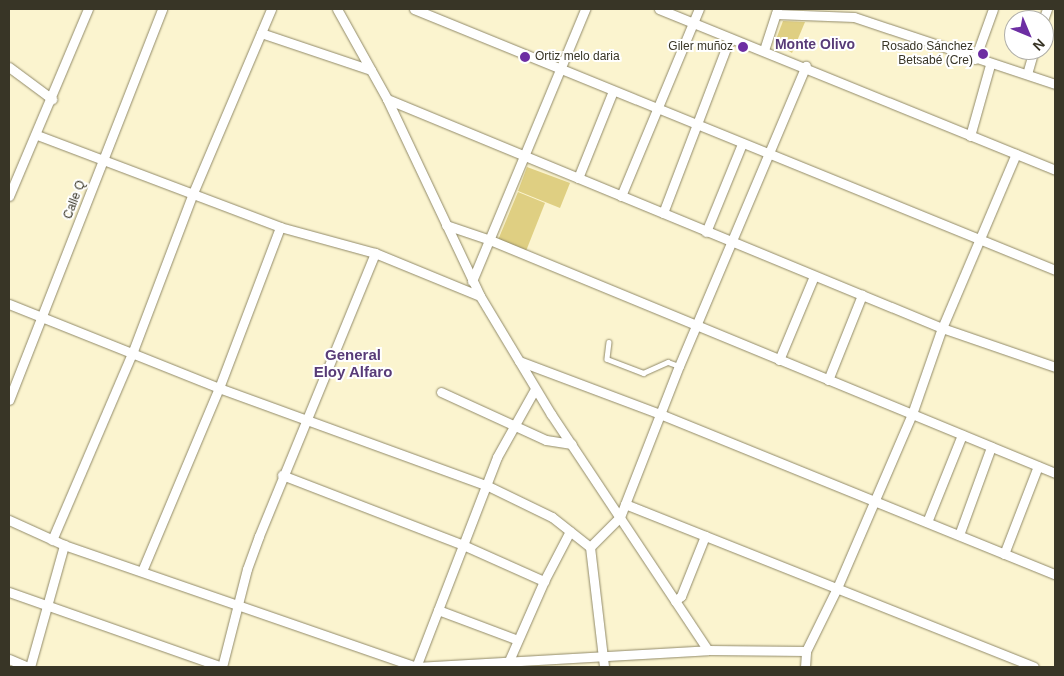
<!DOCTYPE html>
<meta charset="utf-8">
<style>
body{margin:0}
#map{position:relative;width:1064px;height:676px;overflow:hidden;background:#fbf4cf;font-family:Helvetica,sans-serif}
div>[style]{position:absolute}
.green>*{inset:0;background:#dfcf82}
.roads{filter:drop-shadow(0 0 1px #918a69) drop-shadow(0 0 1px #918a69)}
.lane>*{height:4.5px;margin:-2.25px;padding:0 2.25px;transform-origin:2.25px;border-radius:2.25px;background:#fff}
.street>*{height:9px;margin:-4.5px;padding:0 4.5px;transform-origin:4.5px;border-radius:4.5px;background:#fff}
.dots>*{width:14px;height:14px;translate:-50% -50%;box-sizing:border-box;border:2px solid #fff;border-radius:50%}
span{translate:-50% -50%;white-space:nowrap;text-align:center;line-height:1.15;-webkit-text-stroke:4px #fff;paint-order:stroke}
.poi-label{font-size:12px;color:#383526}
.right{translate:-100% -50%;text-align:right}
.left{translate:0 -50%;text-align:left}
.street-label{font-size:12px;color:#383526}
.neighbourhood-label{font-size:14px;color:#583b77;font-weight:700}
.quarter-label{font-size:15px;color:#583b77;font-weight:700}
.frame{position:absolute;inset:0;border:10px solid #383526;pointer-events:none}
.north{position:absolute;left:1004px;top:10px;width:50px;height:50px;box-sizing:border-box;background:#fff;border:1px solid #afaea8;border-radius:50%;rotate:135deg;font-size:14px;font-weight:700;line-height:20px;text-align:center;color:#383526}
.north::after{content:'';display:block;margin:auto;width:18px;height:22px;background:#6d2ea3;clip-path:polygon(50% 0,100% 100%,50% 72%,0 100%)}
</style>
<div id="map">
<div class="green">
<i style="clip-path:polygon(783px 21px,805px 22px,792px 53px,775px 42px)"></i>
<i style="clip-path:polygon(527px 167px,570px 183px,560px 208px,518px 191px)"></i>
<i style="clip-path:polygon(518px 192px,545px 203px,526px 251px,498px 240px)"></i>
</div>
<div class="roads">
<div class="lane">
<i style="left:609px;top:342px;width:17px;rotate:97deg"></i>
<i style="left:607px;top:359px;width:39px;rotate:21deg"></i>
<i style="left:643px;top:373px;width:27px;rotate:-24deg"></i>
<i style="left:668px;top:362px;width:12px;rotate:20deg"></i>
</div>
<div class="street">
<i style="left:337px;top:9px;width:103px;rotate:60.9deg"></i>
<i style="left:387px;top:99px;width:218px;rotate:64.7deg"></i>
<i style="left:480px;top:296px;width:138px;rotate:59deg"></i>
<i style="left:551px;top:414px;width:283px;rotate:56.4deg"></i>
<i style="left:414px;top:9px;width:692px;rotate:22.15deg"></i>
<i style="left:659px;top:9px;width:427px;rotate:22.1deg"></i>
<i style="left:776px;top:14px;width:78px;rotate:2.2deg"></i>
<i style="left:854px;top:17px;width:212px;rotate:18.4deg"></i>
<i style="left:1043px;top:20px;width:12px;rotate:-70deg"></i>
<i style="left:261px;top:33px;width:116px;rotate:18.6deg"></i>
<i style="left:764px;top:50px;width:42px;rotate:-72deg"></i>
<i style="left:975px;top:59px;width:53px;rotate:-70.2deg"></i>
<i style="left:9px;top:67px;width:54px;rotate:36.7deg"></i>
<i style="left:1027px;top:74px;width:25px;rotate:-74deg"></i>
<i style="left:387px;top:99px;width:600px;rotate:22.42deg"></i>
<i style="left:942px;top:328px;width:120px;rotate:19deg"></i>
<i style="left:37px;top:135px;width:260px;rotate:20.7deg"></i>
<i style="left:280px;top:227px;width:98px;rotate:15.3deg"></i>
<i style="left:375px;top:253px;width:113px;rotate:22.3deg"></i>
<i style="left:970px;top:136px;width:74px;rotate:-74.3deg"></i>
<i style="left:578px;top:178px;width:94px;rotate:-68.1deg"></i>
<i style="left:9px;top:196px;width:203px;rotate:-67.1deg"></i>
<i style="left:621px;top:196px;width:203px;rotate:-67.4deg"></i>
<i style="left:663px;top:213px;width:187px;rotate:-69.1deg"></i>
<i style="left:446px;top:225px;width:46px;rotate:18.8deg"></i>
<i style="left:490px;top:240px;width:611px;rotate:22.41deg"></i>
<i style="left:706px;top:232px;width:95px;rotate:-67.8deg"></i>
<i style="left:472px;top:281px;width:295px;rotate:-67.4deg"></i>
<i style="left:9px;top:304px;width:226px;rotate:21.8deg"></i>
<i style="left:219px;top:388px;width:284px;rotate:20deg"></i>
<i style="left:486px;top:485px;width:73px;rotate:25.9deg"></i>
<i style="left:552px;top:517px;width:48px;rotate:38.3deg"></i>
<i style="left:590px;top:547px;width:42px;rotate:-45deg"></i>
<i style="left:620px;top:517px;width:162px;rotate:-68.7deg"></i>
<i style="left:679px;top:366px;width:326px;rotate:-67.1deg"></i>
<i style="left:779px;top:360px;width:91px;rotate:-67.4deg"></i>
<i style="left:519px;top:361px;width:151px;rotate:20.6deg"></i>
<i style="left:660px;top:414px;width:426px;rotate:22.1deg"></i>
<i style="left:828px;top:380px;width:92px;rotate:-68.2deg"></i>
<i style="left:441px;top:392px;width:115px;rotate:24.6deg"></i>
<i style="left:546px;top:440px;width:26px;rotate:9deg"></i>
<i style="left:9px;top:400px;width:420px;rotate:-68.6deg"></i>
<i style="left:282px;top:475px;width:194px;rotate:21.1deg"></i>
<i style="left:463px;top:545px;width:89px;rotate:24deg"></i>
<i style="left:625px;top:504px;width:440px;rotate:21.7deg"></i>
<i style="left:9px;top:520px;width:60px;rotate:24.4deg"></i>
<i style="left:64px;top:545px;width:373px;rotate:19.1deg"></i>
<i style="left:416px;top:667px;width:292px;rotate:-3.3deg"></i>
<i style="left:708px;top:650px;width:98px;rotate:0.6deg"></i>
<i style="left:927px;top:522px;width:94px;rotate:-68.1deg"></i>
<i style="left:959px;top:535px;width:94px;rotate:-70deg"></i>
<i style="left:52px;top:540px;width:206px;rotate:-66.8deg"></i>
<i style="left:133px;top:351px;width:169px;rotate:-69.2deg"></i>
<i style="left:193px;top:193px;width:200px;rotate:-67deg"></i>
<i style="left:590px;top:547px;width:121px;rotate:83.3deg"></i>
<i style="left:1004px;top:554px;width:94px;rotate:-68.9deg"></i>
<i style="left:142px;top:571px;width:199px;rotate:-67.2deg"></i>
<i style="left:219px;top:388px;width:172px;rotate:-69.2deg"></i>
<i style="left:9px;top:592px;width:226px;rotate:19.4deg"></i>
<i style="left:222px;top:667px;width:101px;rotate:-75.7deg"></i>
<i style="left:247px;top:569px;width:35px;rotate:-70deg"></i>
<i style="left:259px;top:536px;width:306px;rotate:-67.7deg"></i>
<i style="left:675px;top:601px;width:8px;rotate:-40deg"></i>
<i style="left:681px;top:596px;width:65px;rotate:-68.2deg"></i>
<i style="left:438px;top:610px;width:85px;rotate:20.6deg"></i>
<i style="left:9px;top:659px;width:21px;rotate:23deg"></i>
<i style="left:508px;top:663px;width:90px;rotate:-66.3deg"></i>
<i style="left:544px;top:581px;width:56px;rotate:-62.5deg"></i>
<i style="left:30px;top:667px;width:127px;rotate:-74.4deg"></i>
<i style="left:416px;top:667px;width:225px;rotate:-68.9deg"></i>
<i style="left:497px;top:457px;width:78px;rotate:-60.8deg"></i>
<i style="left:805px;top:667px;width:16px;rotate:-86deg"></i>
<i style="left:806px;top:651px;width:70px;rotate:-63.8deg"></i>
<i style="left:837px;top:588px;width:189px;rotate:-66.7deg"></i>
<i style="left:912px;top:414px;width:91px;rotate:-70.8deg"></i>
<i style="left:942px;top:328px;width:189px;rotate:-67deg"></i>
</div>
</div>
<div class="dots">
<i style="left:743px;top:47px;background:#6d2ea3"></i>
<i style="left:983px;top:54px;background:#6d2ea3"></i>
<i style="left:525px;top:57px;background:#6d2ea3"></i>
</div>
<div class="poi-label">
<span class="right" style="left:733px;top:47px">Giler muñoz</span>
<span class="right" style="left:973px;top:54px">Rosado Sánchez<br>Betsabé (Cre)</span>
<span class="left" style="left:535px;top:57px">Ortiz melo daria</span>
</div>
<div class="street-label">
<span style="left:75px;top:200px;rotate:-69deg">Calle Q</span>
</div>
<div class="neighbourhood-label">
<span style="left:815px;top:44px">Monte Olivo</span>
</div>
<div class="quarter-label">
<span style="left:353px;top:363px">General<br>Eloy Alfaro</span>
</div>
<div class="frame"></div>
<div class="north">N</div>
</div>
